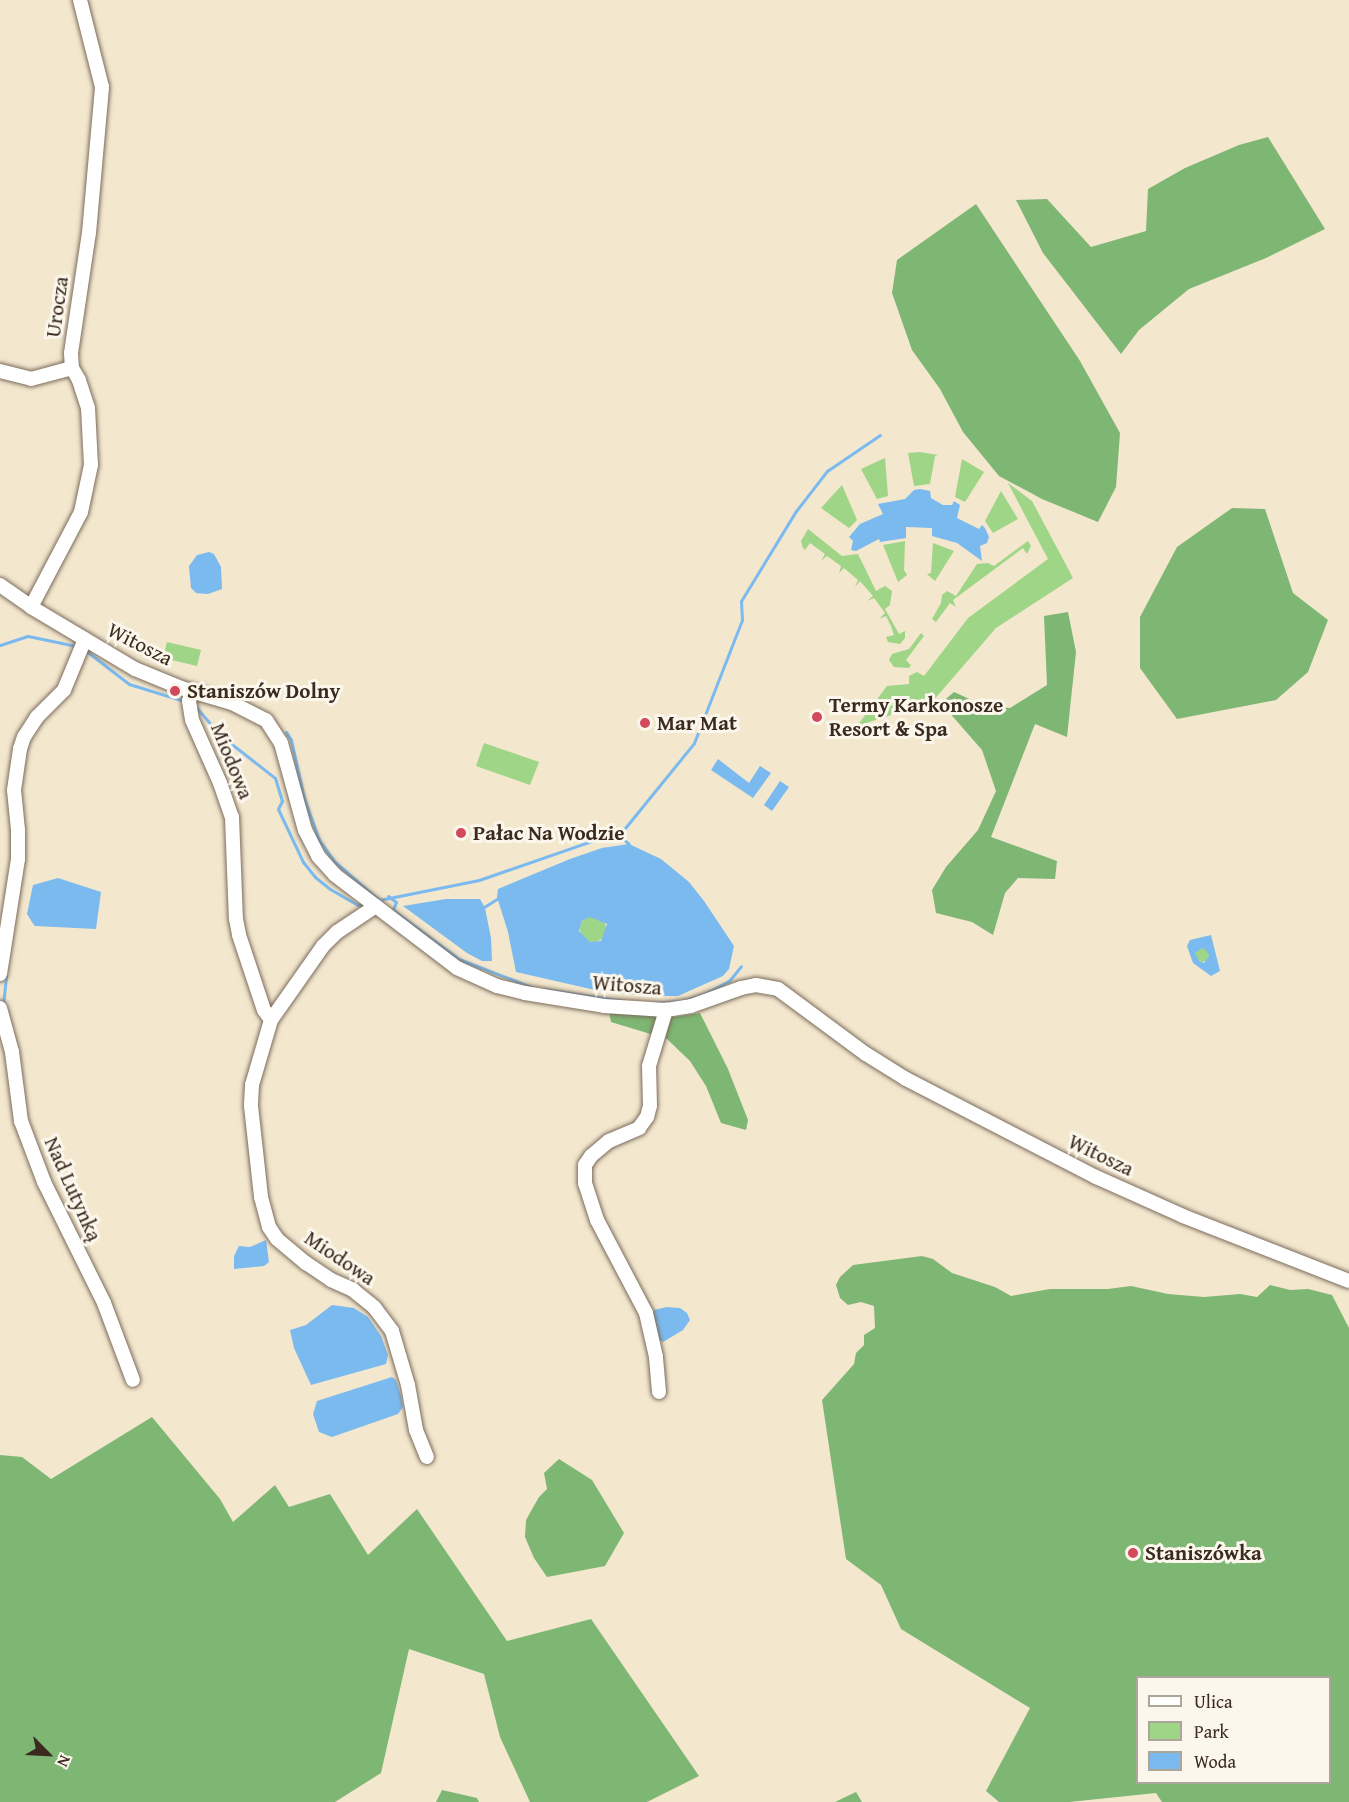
<!DOCTYPE html>
<meta charset="utf-8">
<style>
body{margin:0}
#map{position:relative;width:1349px;height:1802px;overflow:hidden;background:#f3e7ce;font-family:"Gentium Book Plus",serif}
div>[style]{position:absolute}
.green>*{inset:0;background:#9ed586}
.round{border-radius:50%}
.forest>*{inset:0;background:#7eb673}
.water>*{inset:0;background:#7bbaef}
.stream>*{height:3px;margin:-1.5px;padding:0 1.5px;transform-origin:1.5px;border-radius:1.5px;background:#7bbaef}
.roads{filter:drop-shadow(0 0 2px #7b6c5c) drop-shadow(0 0 2px #7b6c5c)}
.minor>*{height:14px;margin:-7px;padding:0 7px;transform-origin:7px;border-radius:7px;background:#fff}
.dots>*{width:16px;height:16px;translate:-50% -50%;box-sizing:border-box;border:3px solid #fbf7ec;border-radius:50%}
span{translate:-50% -50%;white-space:nowrap;text-align:center;line-height:1.15;-webkit-text-stroke:6px #fbf7ec;paint-order:stroke}
.street-label{font-size:21px;color:#3b2a1e}
.poi-label{font-size:21px;color:#3b2a1e;font-weight:700}
.left{translate:0 -50%;text-align:left}
.legend{position:absolute;left:1136px;top:1676px;width:195px;height:108px;box-sizing:border-box;background:#fbf7ec;border:2px solid #aea59a;margin:0;padding:8px 10px;list-style:none;font-size:18px;color:#3b2a1e}
.legend li{display:flex;align-items:center;gap:12px;height:30px}
.legend b{width:30px;border:2px solid #aea59a}
.north{position:absolute;left:18px;top:1724px;width:60px;height:60px;-webkit-text-stroke:4px #fbf7ec;paint-order:stroke;rotate:114deg;font-size:16px;font-weight:700;line-height:24px;text-align:center;color:#3b2a1e}
.north::after{content:'';display:block;margin:auto;width:21px;height:27px;background:#3b2a1e;clip-path:polygon(50% 0,100% 100%,50% 72%,0 100%)}
</style>
<div id="map">
<div class="green">
<i style="clip-path:polygon(920px 452px,938px 455px,935px 456px,930px 484px,914px 486px,908px 453px)"></i>
<i style="clip-path:polygon(885px 458px,888px 496px,877px 499px,861px 469px)"></i>
<i style="clip-path:polygon(962px 459px,984px 472px,965px 502px,955px 497px)"></i>
<i style="clip-path:polygon(1008px 483px,1032px 501px,1073px 578px,996px 628px,932px 702px,857px 726px,887px 686px,909px 684px,909px 676px,917px 672px,924px 676px,968px 618px,1048px 559px)"></i>
<i style="clip-path:polygon(842px 485px,857px 520px,849px 528px,821px 508px)"></i>
<i style="clip-path:polygon(1001px 491px,1018px 519px,993px 533px,985px 521px)"></i>
<i style="clip-path:polygon(808px 529px,842px 556px,858px 554px,876px 591px,885px 586px,892px 591px,890px 605px,885px 609px,899px 634px,905px 631px,905px 638px,900px 644px,888px 642px,886px 637px,894px 635px,891px 626px,886px 616px,879px 619px,885px 613px,874px 598px,867px 601px,873px 596px,860px 581px,855px 587px,858px 580px,844px 568px,839px 573px,841px 566px,827px 556px,821px 561px,825px 554px,810px 543px,805px 550px,803px 548px,801px 541px)"></i>
<i style="clip-path:polygon(905px 541px,904px 570px,907px 575px,898px 582px,883px 545px)"></i>
<i style="clip-path:polygon(1028px 541px,1031px 546px,1027px 554px,1023px 548px,953px 600px,956px 607px,950px 603px,936px 622px,932px 619px,941px 603px,942px 595px,947px 591px,956px 596px,977px 564px,988px 563px,994px 566px)"></i>
<i style="clip-path:polygon(933px 543px,954px 551px,935px 581px,927px 574px,931px 573px)"></i>
<i style="clip-path:polygon(921px 633px,924px 636px,906px 660px,911px 665px,909px 668px,894px 667px,889px 660px,892px 654px,909px 649px)"></i>
<i style="clip-path:polygon(167px 642px,201px 650px,197px 666px,163px 658px)"></i>
<i style="clip-path:polygon(484px 743px,539px 762px,530px 785px,476px 766px)"></i>
<i class="round" style="left:580px;top:916px;width:26px;height:26px"></i>
<i class="round" style="left:1195px;top:948px;width:14px;height:14px"></i>
</div>
<div class="forest">
<i style="clip-path:polygon(1268px 137px,1325px 229px,1266px 258px,1189px 289px,1139px 330px,1121px 354px,1043px 253px,1016px 200px,1047px 199px,1091px 247px,1146px 231px,1148px 189px,1185px 168px,1239px 145px)"></i>
<i style="clip-path:polygon(976px 204px,1080px 361px,1120px 433px,1116px 487px,1098px 522px,1042px 499px,999px 476px,963px 432px,940px 389px,912px 350px,892px 293px,897px 260px)"></i>
<i style="clip-path:polygon(1232px 508px,1265px 509px,1293px 593px,1328px 620px,1308px 672px,1276px 700px,1177px 719px,1140px 668px,1140px 617px,1177px 547px)"></i>
<i style="clip-path:polygon(1068px 612px,1076px 652px,1067px 737px,1035px 724px,991px 837px,1057px 861px,1055px 879px,1018px 878px,1005px 893px,993px 935px,972px 922px,936px 913px,932px 890px,946px 867px,978px 830px,996px 791px,982px 750px,941px 703px,954px 692px,985px 706px,1010px 708px,1047px 685px,1044px 616px)"></i>
<i style="clip-path:polygon(609px 1012px,674px 1017px,700px 1013px,728px 1069px,748px 1120px,746px 1130px,721px 1123px,706px 1086px,690px 1061px,667px 1039px,611px 1022px)"></i>
<i style="clip-path:polygon(evenodd,922px 1256px,933px 1259px,952px 1273px,995px 1287px,1011px 1296px,1050px 1289px,1108px 1289px,1131px 1286px,1168px 1294px,1204px 1297px,1240px 1294px,1257px 1297px,1270px 1285px,1290px 1290px,1308px 1289px,1332px 1295px,1349px 1328px,1349px 1802px,1162px 1802px,1156px 1793px,1069px 1802px,999px 1802px,986px 1791px,1030px 1708px,901px 1629px,881px 1585px,846px 1559px,822px 1400px,854px 1364px,856px 1353px,864px 1345px,864px 1335px,875px 1328px,874px 1306px,861px 1302px,848px 1305px,840px 1298px,836px 1285px,840px 1277px,853px 1265px,922px 1256px,1138px 1678px,1330px 1678px,1330px 1782px,1138px 1782px,1138px 1678px)"></i>
<i style="clip-path:polygon(152px 1417px,220px 1499px,233px 1522px,275px 1485px,289px 1507px,330px 1494px,368px 1555px,417px 1509px,507px 1641px,591px 1619px,699px 1776px,647px 1802px,530px 1802px,500px 1737px,484px 1674px,409px 1649px,381px 1773px,335px 1802px,0 1802px,0 1455px,22px 1457px,51px 1479px)"></i>
<i style="clip-path:polygon(559px 1459px,592px 1480px,624px 1533px,605px 1566px,547px 1577px,534px 1558px,525px 1537px,526px 1520px,539px 1497px,547px 1489px,544px 1473px)"></i>
<i style="clip-path:polygon(442px 1790px,477px 1798px,479px 1802px,436px 1802px)"></i>
<i style="clip-path:polygon(856px 1792px,862px 1802px,835px 1802px)"></i>
</div>
<div class="water">
<i style="clip-path:polygon(920px 489px,930px 491px,931px 498px,943px 505px,952px 505px,954px 501px,960px 505px,957px 518px,979px 529px,982px 525px,985px 528px,989px 537px,987px 543px,980px 546px,982px 561px,957px 543px,932px 536px,932px 528px,906px 527px,906px 538px,880px 542px,879px 539px,856px 551px,851px 550px,853px 541px,849px 537px,860px 524px,883px 514px,878px 504px,905px 499px,914px 490px)"></i>
<i style="clip-path:polygon(209px 552px,214px 554px,221px 567px,222px 589px,208px 594px,196px 593px,191px 588px,189px 566px,197px 555px)"></i>
<i style="clip-path:polygon(718px 759px,749px 783px,760px 766px,771px 773px,753px 798px,711px 770px)"></i>
<i style="clip-path:polygon(780px 781px,789px 787px,772px 811px,764px 805px)"></i>
<i style="clip-path:polygon(evenodd,629px 844px,661px 859px,689px 882px,704px 901px,734px 946px,729px 969px,723px 976px,678px 996px,645px 996px,595px 990px,516px 972px,508px 932px,497px 897px,498px 889px,570px 859px,602px 848px,629px 844px,590px 917px,607px 924px,601px 941px,590px 942px,579px 931px,582px 921px,590px 917px)"></i>
<i style="clip-path:polygon(58px 878px,101px 892px,96px 929px,35px 926px,32px 922px,27px 914px,33px 885px)"></i>
<i style="clip-path:polygon(446px 899px,480px 899px,485px 908px,491px 938px,492px 961px,482px 961px,467px 953px,403px 906px)"></i>
<i style="clip-path:polygon(evenodd,1211px 935px,1220px 971px,1211px 976px,1193px 963px,1187px 946px,1190px 940px,1211px 935px,1202px 948px,1207px 951px,1209px 956px,1204px 963px,1199px 961px,1195px 953px,1202px 948px)"></i>
<i style="clip-path:polygon(266px 1240px,269px 1262px,264px 1266px,234px 1269px,234px 1256px,239px 1246px,250px 1247px)"></i>
<i style="clip-path:polygon(332px 1305px,354px 1308px,368px 1317px,381px 1336px,388px 1355px,386px 1364px,311px 1385px,294px 1348px,290px 1330px,306px 1325px)"></i>
<i style="clip-path:polygon(667px 1307px,680px 1308px,687px 1313px,690px 1320px,683px 1330px,663px 1342px,658px 1339px,652px 1315px,654px 1310px)"></i>
<i style="clip-path:polygon(392px 1377px,396px 1380px,401px 1396px,403px 1407px,398px 1414px,332px 1437px,319px 1432px,313px 1414px,317px 1401px)"></i>
</div>
<div class="stream">
<i style="left:0;top:645px;width:29px;rotate:-18deg"></i>
<i style="left:28px;top:636px;width:49px;rotate:11.8deg"></i>
<i style="left:85px;top:650px;width:56px;rotate:37.7deg"></i>
<i style="left:129px;top:684px;width:58px;rotate:17.2deg"></i>
<i style="left:195px;top:706px;width:32px;rotate:49deg"></i>
<i style="left:286px;top:732px;width:9px;rotate:58deg"></i>
<i style="left:291px;top:740px;width:59px;rotate:77.4deg"></i>
<i style="left:304px;top:798px;width:45px;rotate:70.3deg"></i>
<i style="left:319px;top:840px;width:27px;rotate:54deg"></i>
<i style="left:335px;top:862px;width:58px;rotate:40.8deg"></i>
<i style="left:379px;top:900px;width:102px;rotate:-11.3deg"></i>
<i style="left:479px;top:880px;width:128px;rotate:-19.1deg"></i>
<i style="left:600px;top:838px;width:20px;rotate:-6deg"></i>
<i style="left:620px;top:836px;width:12px;rotate:42deg"></i>
<i style="left:220px;top:735px;width:70px;rotate:38deg"></i>
<i style="left:275px;top:778px;width:24px;rotate:73deg"></i>
<i style="left:282px;top:801px;width:9px;rotate:117deg"></i>
<i style="left:278px;top:809px;width:59px;rotate:64.7deg"></i>
<i style="left:303px;top:862px;width:19px;rotate:51deg"></i>
<i style="left:315px;top:877px;width:19px;rotate:39deg"></i>
<i style="left:330px;top:889px;width:32px;rotate:30deg"></i>
<i style="left:358px;top:905px;width:4px;rotate:-14deg"></i>
<i style="left:625px;top:828px;width:109px;rotate:-50.9deg"></i>
<i style="left:694px;top:743px;width:132px;rotate:-68.7deg"></i>
<i style="left:742px;top:620px;width:19px;rotate:-93deg"></i>
<i style="left:741px;top:601px;width:105px;rotate:-58.6deg"></i>
<i style="left:796px;top:511px;width:51px;rotate:-52.2deg"></i>
<i style="left:827px;top:471px;width:64px;rotate:-34.2deg"></i>
<i style="left:388px;top:896px;width:10px;rotate:37deg"></i>
<i style="left:396px;top:902px;width:9px;rotate:111deg"></i>
<i style="left:393px;top:910px;width:82px;rotate:36.6deg"></i>
<i style="left:459px;top:959px;width:80px;rotate:21.1deg"></i>
<i style="left:484px;top:907px;width:15px;rotate:-32deg"></i>
<i style="left:544px;top:989px;width:80px;rotate:8.6deg"></i>
<i style="left:654px;top:1003px;width:29px;rotate:-4deg"></i>
<i style="left:683px;top:1001px;width:24px;rotate:-19deg"></i>
<i style="left:706px;top:993px;width:26px;rotate:-28deg"></i>
<i style="left:729px;top:981px;width:19px;rotate:-51deg"></i>
<i style="left:3px;top:1005px;width:29px;rotate:-84deg"></i>
</div>
<div class="roads">
<div class="minor">
<i style="left:0;top:371px;width:32px;rotate:14deg"></i>
<i style="left:31px;top:379px;width:42px;rotate:-15deg"></i>
<i style="left:0;top:585px;width:38px;rotate:35deg"></i>
<i style="left:31px;top:607px;width:121px;rotate:30.8deg"></i>
<i style="left:135px;top:669px;width:50px;rotate:22.4deg"></i>
<i style="left:181px;top:688px;width:53px;rotate:16.4deg"></i>
<i style="left:232px;top:703px;width:38px;rotate:27deg"></i>
<i style="left:266px;top:720px;width:27px;rotate:57deg"></i>
<i style="left:281px;top:743px;width:90px;rotate:74.6deg"></i>
<i style="left:305px;top:830px;width:29px;rotate:63deg"></i>
<i style="left:318px;top:856px;width:25px;rotate:48deg"></i>
<i style="left:335px;top:875px;width:153px;rotate:37.3deg"></i>
<i style="left:457px;top:968px;width:44px;rotate:24.2deg"></i>
<i style="left:497px;top:986px;width:29px;rotate:14deg"></i>
<i style="left:525px;top:993px;width:80px;rotate:9.3deg"></i>
<i style="left:604px;top:1006px;width:62px;rotate:3.7deg"></i>
<i style="left:666px;top:1010px;width:25px;rotate:-9deg"></i>
<i style="left:691px;top:1006px;width:53px;rotate:-19.8deg"></i>
<i style="left:741px;top:988px;width:15px;rotate:-11deg"></i>
<i style="left:756px;top:985px;width:22px;rotate:10deg"></i>
<i style="left:778px;top:989px;width:109px;rotate:36.5deg"></i>
<i style="left:866px;top:1054px;width:47px;rotate:32deg"></i>
<i style="left:906px;top:1079px;width:214px;rotate:27.3deg"></i>
<i style="left:1096px;top:1177px;width:95px;rotate:24.1deg"></i>
<i style="left:1183px;top:1216px;width:178px;rotate:21.4deg"></i>
<i style="left:31px;top:607px;width:107px;rotate:-62.2deg"></i>
<i style="left:81px;top:512px;width:48px;rotate:-78deg"></i>
<i style="left:91px;top:465px;width:57px;rotate:-93deg"></i>
<i style="left:88px;top:408px;width:29px;rotate:-108deg"></i>
<i style="left:79px;top:380px;width:14px;rotate:-120deg"></i>
<i style="left:72px;top:368px;width:15px;rotate:-94deg"></i>
<i style="left:71px;top:353px;width:121px;rotate:-81.5deg"></i>
<i style="left:89px;top:233px;width:147px;rotate:-84.9deg"></i>
<i style="left:102px;top:87px;width:90px;rotate:-104.2deg"></i>
<i style="left:192px;top:691px;width:10px;rotate:107deg"></i>
<i style="left:189px;top:701px;width:19px;rotate:81deg"></i>
<i style="left:192px;top:720px;width:69px;rotate:66deg"></i>
<i style="left:220px;top:783px;width:36px;rotate:71deg"></i>
<i style="left:232px;top:817px;width:102px;rotate:87.8deg"></i>
<i style="left:236px;top:919px;width:16px;rotate:79deg"></i>
<i style="left:239px;top:935px;width:79px;rotate:71.6deg"></i>
<i style="left:264px;top:1010px;width:12px;rotate:55deg"></i>
<i style="left:376px;top:906px;width:47px;rotate:146.3deg"></i>
<i style="left:337px;top:932px;width:20px;rotate:135deg"></i>
<i style="left:323px;top:946px;width:90px;rotate:125.1deg"></i>
<i style="left:271px;top:1020px;width:68px;rotate:106.3deg"></i>
<i style="left:252px;top:1085px;width:21px;rotate:93deg"></i>
<i style="left:251px;top:1106px;width:92px;rotate:83.7deg"></i>
<i style="left:261px;top:1197px;width:31px;rotate:75deg"></i>
<i style="left:269px;top:1227px;width:14px;rotate:56deg"></i>
<i style="left:277px;top:1239px;width:38px;rotate:40deg"></i>
<i style="left:306px;top:1263px;width:30px;rotate:34deg"></i>
<i style="left:331px;top:1280px;width:24px;rotate:24deg"></i>
<i style="left:353px;top:1290px;width:27px;rotate:39deg"></i>
<i style="left:374px;top:1307px;width:30px;rotate:53deg"></i>
<i style="left:392px;top:1331px;width:56px;rotate:73.5deg"></i>
<i style="left:408px;top:1385px;width:46px;rotate:79.9deg"></i>
<i style="left:416px;top:1430px;width:29px;rotate:68deg"></i>
<i style="left:0;top:974px;width:116px;rotate:-81.1deg"></i>
<i style="left:18px;top:859px;width:29px;rotate:-90deg"></i>
<i style="left:18px;top:830px;width:40px;rotate:-95.7deg"></i>
<i style="left:14px;top:790px;width:41px;rotate:-81.7deg"></i>
<i style="left:20px;top:749px;width:13px;rotate:-72deg"></i>
<i style="left:24px;top:737px;width:24px;rotate:-57deg"></i>
<i style="left:37px;top:717px;width:38px;rotate:-45deg"></i>
<i style="left:64px;top:690px;width:55px;rotate:-67.6deg"></i>
<i style="left:0;top:1008px;width:46px;rotate:74.7deg"></i>
<i style="left:12px;top:1052px;width:70px;rotate:82.6deg"></i>
<i style="left:21px;top:1121px;width:65px;rotate:69.3deg"></i>
<i style="left:44px;top:1182px;width:135px;rotate:63.6deg"></i>
<i style="left:104px;top:1303px;width:82px;rotate:69.4deg"></i>
<i style="left:659px;top:1392px;width:35px;rotate:-95deg"></i>
<i style="left:656px;top:1357px;width:45px;rotate:-102.8deg"></i>
<i style="left:646px;top:1313px;width:105px;rotate:-117.8deg"></i>
<i style="left:597px;top:1220px;width:39px;rotate:-108deg"></i>
<i style="left:585px;top:1183px;width:18px;rotate:-90deg"></i>
<i style="left:585px;top:1165px;width:11px;rotate:-56deg"></i>
<i style="left:591px;top:1156px;width:23px;rotate:-40deg"></i>
<i style="left:609px;top:1141px;width:33px;rotate:-23deg"></i>
<i style="left:639px;top:1128px;width:14px;rotate:-54deg"></i>
<i style="left:647px;top:1117px;width:11px;rotate:-75deg"></i>
<i style="left:650px;top:1106px;width:40px;rotate:-91.4deg"></i>
<i style="left:649px;top:1066px;width:59px;rotate:-73.1deg"></i>
</div>
</div>
<div class="dots">
<i style="left:175px;top:691px;background:#d1495b"></i>
<i style="left:817px;top:717px;background:#d1495b"></i>
<i style="left:645px;top:723px;background:#d1495b"></i>
<i style="left:461px;top:833px;background:#d1495b"></i>
<i style="left:1133px;top:1553px;background:#d1495b"></i>
</div>
<div class="street-label">
<span style="left:57px;top:307px;rotate:-82deg">Urocza</span>
<span style="left:140px;top:644px;rotate:27deg">Witosza</span>
<span style="left:232px;top:761px;rotate:68deg">Miodowa</span>
<span style="left:627px;top:985px;rotate:5deg">Witosza</span>
<span style="left:1101px;top:1155px;rotate:26deg">Witosza</span>
<span style="left:73px;top:1189px;rotate:66deg">Nad Lutynką</span>
<span style="left:340px;top:1258px;rotate:34deg">Miodowa</span>
</div>
<div class="poi-label">
<span class="left" style="left:187px;top:691px">Staniszów Dolny</span>
<span class="left" style="left:829px;top:717px">Termy Karkonosze<br>Resort &amp; Spa</span>
<span class="left" style="left:657px;top:723px">Mar Mat</span>
<span class="left" style="left:473px;top:833px">Pałac Na Wodzie</span>
<span class="left" style="left:1145px;top:1553px">Staniszówka</span>
</div>
<ul class="legend">
<li><b style="height:8px;background:#fff"></b>Ulica</li>
<li><b style="height:16px;background:#9ed586"></b>Park</li>
<li><b style="height:16px;background:#7bbaef"></b>Woda</li>
</ul>
<div class="north">N</div>
</div>
